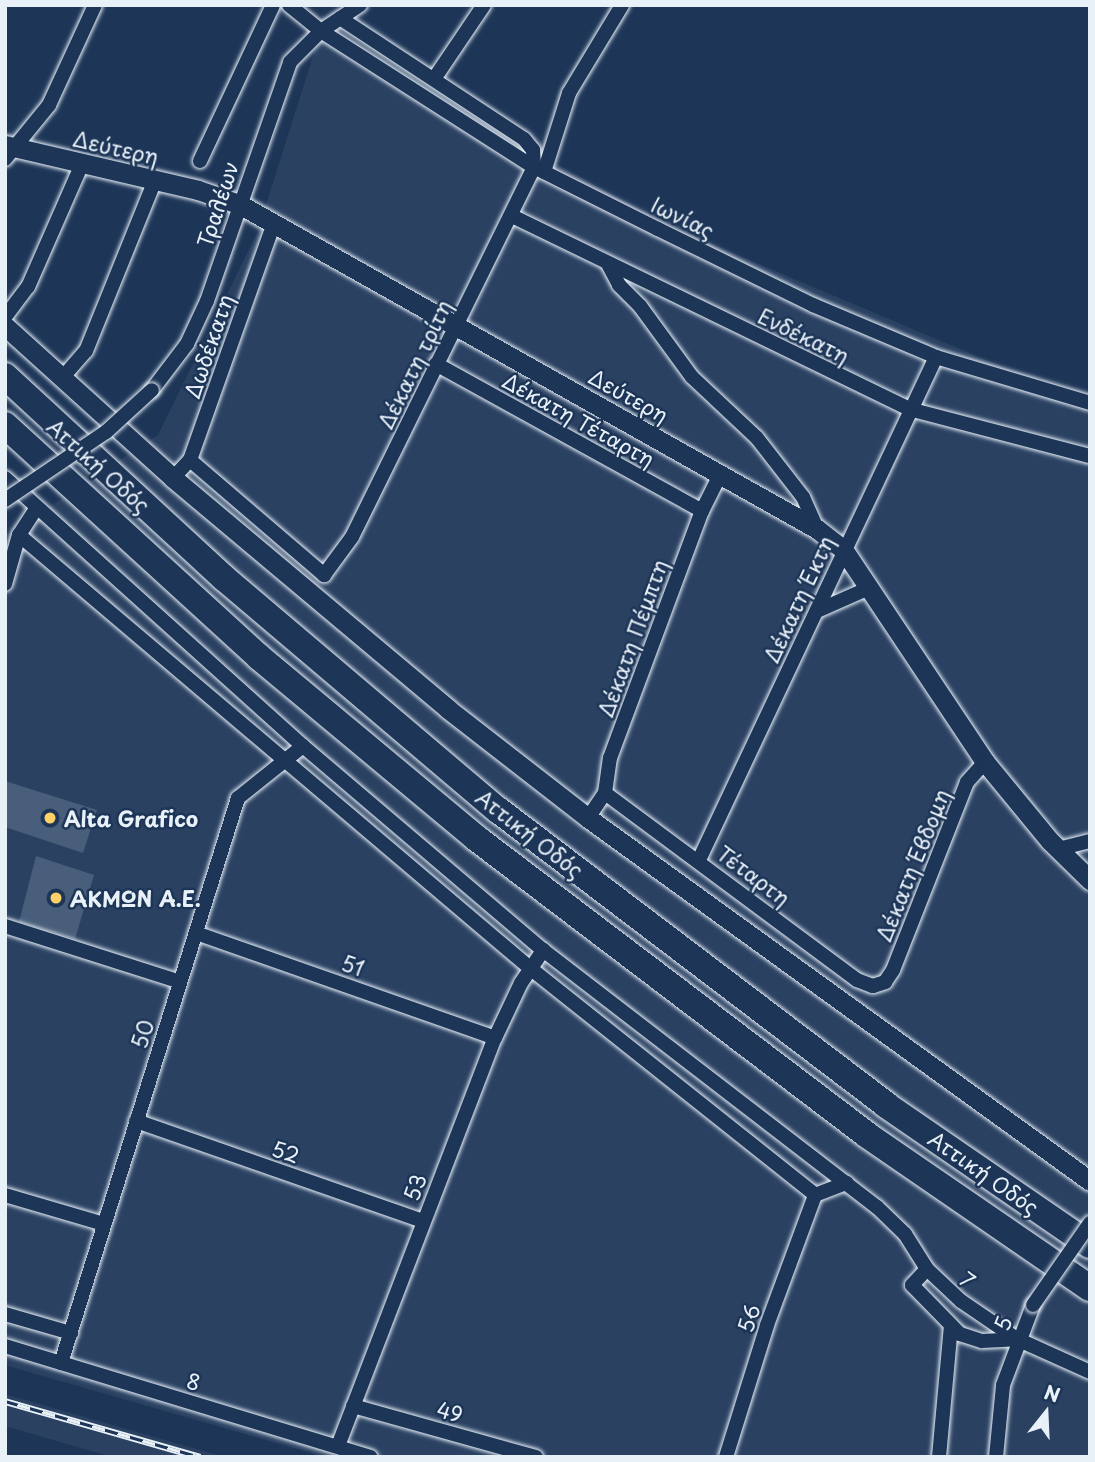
<!DOCTYPE html>
<meta charset="utf-8">
<style>
body{margin:0}
#map{position:relative;width:1095px;height:1462px;overflow:hidden;background:#1d3557;font-family:"Playpen Sans",sans-serif}
div>[style]{position:absolute}
.built>*{inset:0;background:#2a4162}
.building>*{inset:0;background:#495e7a}
.roads{filter:drop-shadow(0 0 2px #e8f1f8) drop-shadow(0 0 2px #e8f1f8)}
.street>*{height:14px;margin:-7px;padding:0 7px;transform-origin:7px;border-radius:7px;background:#1d3557}
.secondary>*{height:19px;margin:-9.5px;padding:0 9.5px;transform-origin:9.5px;border-radius:9.5px;background:#1d3557}
.highway>*{height:26px;margin:-13px;padding:0 13px;transform-origin:13px;border-radius:13px;background:#1d3557}
.rail>*{height:7px;margin-top:-3.5px;transform-origin:0;background:repeating-linear-gradient(90deg,#1d3557 0 13px,#e8f1f8 0 26px);box-sizing:border-box;border-block:2px solid #e8f1f8}
.bridges{filter:drop-shadow(0 0 2px #e8f1f8) drop-shadow(0 0 2px #e8f1f8)}
.street-bridge>*{height:14px;margin:-7px;padding:0 7px;transform-origin:7px;border-radius:7px;background:#1d3557}
.dots>*{width:19px;height:19px;translate:-50% -50%;box-sizing:border-box;border:4px solid #1d3557;border-radius:50%}
span{translate:-50% -50%;white-space:nowrap;text-align:center;line-height:1.15;-webkit-text-stroke:5px #1d3557;paint-order:stroke}
.street-label{font-size:21px;color:#e8f1f8}
.poi-label{font-size:21px;color:#e8f1f8;font-weight:700}
.left{translate:0 -50%;text-align:left}
.frame{position:absolute;inset:0;border:7px solid #e8f1f8;pointer-events:none}
.north{position:absolute;left:1011px;top:1378px;width:70px;height:70px;-webkit-text-stroke:5px #1d3557;paint-order:stroke;rotate:18deg;font-size:19px;font-weight:700;line-height:28px;text-align:center;color:#e8f1f8}
.north::after{content:'';display:block;margin:auto;width:24px;height:32px;background:#e8f1f8;clip-path:polygon(50% 0,100% 100%,50% 72%,0 100%)}
</style>
<div id="map">
<div class="built">
<i style="clip-path:polygon(321px 31px,662px 223px,1090px 404px,1090px 1457px,325px 1457px,5px 1365px,5px 536px,158px 435px,257px 233px)"></i>
<i style="clip-path:polygon(5px 1394px,8px 1395px,224px 1457px,113px 1457px,84px 1449px,5px 1426px)"></i>
</div>
<div class="building">
<i style="clip-path:polygon(5px 781px,97px 810px,83px 853px,5px 827px)"></i>
<i style="clip-path:polygon(36px 856px,94px 875px,75px 939px,19px 922px)"></i>
</div>
<div class="roads">
<div class="street">
<i style="left:289px;top:5px;width:41px;rotate:39.1deg"></i>
<i style="left:321px;top:31px;width:253px;rotate:32.6deg"></i>
<i style="left:534px;top:167px;width:139px;rotate:26.6deg"></i>
<i style="left:658px;top:229px;width:173px;rotate:26.1deg"></i>
<i style="left:813px;top:305px;width:134px;rotate:22.9deg"></i>
<i style="left:936px;top:357px;width:161px;rotate:16.6deg"></i>
<i style="left:434px;top:79px;width:89px;rotate:-56deg"></i>
<i style="left:5px;top:159px;width:70px;rotate:-50.8deg"></i>
<i style="left:49px;top:105px;width:110px;rotate:-65.3deg"></i>
<i style="left:200px;top:161px;width:172px;rotate:-64.9deg"></i>
<i style="left:544px;top:172px;width:83px;rotate:-72.4deg"></i>
<i style="left:569px;top:93px;width:103px;rotate:-58.9deg"></i>
<i style="left:512px;top:216px;width:441px;rotate:25.9deg"></i>
<i style="left:909px;top:409px;width:187px;rotate:14.6deg"></i>
<i style="left:608px;top:264px;width:24px;rotate:62deg"></i>
<i style="left:619px;top:285px;width:30px;rotate:45deg"></i>
<i style="left:640px;top:306px;width:88px;rotate:53.8deg"></i>
<i style="left:692px;top:377px;width:89px;rotate:43.2deg"></i>
<i style="left:757px;top:438px;width:75px;rotate:52.1deg"></i>
<i style="left:803px;top:497px;width:35px;rotate:66deg"></i>
<i style="left:5px;top:317px;width:38px;rotate:-53deg"></i>
<i style="left:28px;top:287px;width:137px;rotate:-66.3deg"></i>
<i style="left:436px;top:364px;width:304px;rotate:28.9deg"></i>
<i style="left:63px;top:377px;width:35px;rotate:-49deg"></i>
<i style="left:86px;top:351px;width:184px;rotate:-68deg"></i>
<i style="left:152px;top:390px;width:58px;rotate:-52.7deg"></i>
<i style="left:187px;top:344px;width:47px;rotate:-65.1deg"></i>
<i style="left:207px;top:301px;width:253px;rotate:-70.8deg"></i>
<i style="left:290px;top:62px;width:44px;rotate:-45deg"></i>
<i style="left:321px;top:31px;width:47px;rotate:-33.7deg"></i>
<i style="left:190px;top:460px;width:177px;rotate:40.6deg"></i>
<i style="left:324px;top:575px;width:47px;rotate:-53.6deg"></i>
<i style="left:352px;top:537px;width:412px;rotate:-63.8deg"></i>
<i style="left:534px;top:167px;width:17px;rotate:-93deg"></i>
<i style="left:533px;top:150px;width:14px;rotate:-129deg"></i>
<i style="left:524px;top:139px;width:220px;rotate:-146.7deg"></i>
<i style="left:5px;top:478px;width:401px;rotate:42deg"></i>
<i style="left:303px;top:746px;width:315px;rotate:40.4deg"></i>
<i style="left:543px;top:950px;width:421px;rotate:37.6deg"></i>
<i style="left:877px;top:1207px;width:39px;rotate:44deg"></i>
<i style="left:905px;top:1234px;width:41px;rotate:57.8deg"></i>
<i style="left:927px;top:1269px;width:47px;rotate:43.3deg"></i>
<i style="left:961px;top:1301px;width:68px;rotate:34.2deg"></i>
<i style="left:1017px;top:1339px;width:80px;rotate:24.3deg"></i>
<i style="left:173px;top:478px;width:25px;rotate:-47deg"></i>
<i style="left:190px;top:460px;width:251px;rotate:-70.5deg"></i>
<i style="left:19px;top:535px;width:670px;rotate:40.28deg"></i>
<i style="left:530px;top:968px;width:364px;rotate:38.5deg"></i>
<i style="left:5px;top:584px;width:51px;rotate:-74.1deg"></i>
<i style="left:19px;top:535px;width:31px;rotate:-57deg"></i>
<i style="left:817px;top:611px;width:57px;rotate:-23.9deg"></i>
<i style="left:605px;top:793px;width:314px;rotate:36.6deg"></i>
<i style="left:857px;top:980px;width:17px;rotate:21deg"></i>
<i style="left:873px;top:986px;width:13px;rotate:-18deg"></i>
<i style="left:885px;top:982px;width:14px;rotate:-56deg"></i>
<i style="left:893px;top:970px;width:202px;rotate:-68.5deg"></i>
<i style="left:967px;top:782px;width:27px;rotate:-48deg"></i>
<i style="left:588px;top:818px;width:30px;rotate:-56deg"></i>
<i style="left:605px;top:793px;width:35px;rotate:-82deg"></i>
<i style="left:610px;top:758px;width:264px;rotate:-69.6deg"></i>
<i style="left:702px;top:511px;width:42px;rotate:-63.4deg"></i>
<i style="left:1058px;top:849px;width:33px;rotate:-14deg"></i>
<i style="left:699px;top:860px;width:556px;rotate:-64.77deg"></i>
<i style="left:5px;top:926px;width:184px;rotate:17.7deg"></i>
<i style="left:196px;top:933px;width:317px;rotate:19.3deg"></i>
<i style="left:136px;top:1121px;width:304px;rotate:19.2deg"></i>
<i style="left:5px;top:1195px;width:103px;rotate:16.3deg"></i>
<i style="left:815px;top:1195px;width:34px;rotate:-21deg"></i>
<i style="left:927px;top:1269px;width:22px;rotate:133deg"></i>
<i style="left:912px;top:1285px;width:69px;rotate:45.6deg"></i>
<i style="left:960px;top:1334px;width:23px;rotate:18deg"></i>
<i style="left:982px;top:1341px;width:35px;rotate:-3deg"></i>
<i style="left:5px;top:1314px;width:69px;rotate:16.1deg"></i>
<i style="left:5px;top:1346px;width:382px;rotate:16.9deg"></i>
<i style="left:61px;top:1363px;width:592px;rotate:-72.61deg"></i>
<i style="left:238px;top:798px;width:83px;rotate:-38.7deg"></i>
<i style="left:353px;top:1406px;width:190px;rotate:15.6deg"></i>
<i style="left:338px;top:1446px;width:437px;rotate:-69deg"></i>
<i style="left:495px;top:1038px;width:61px;rotate:-64.7deg"></i>
<i style="left:521px;top:983px;width:40px;rotate:-56deg"></i>
<i style="left:726px;top:1457px;width:138px;rotate:-72.7deg"></i>
<i style="left:767px;top:1325px;width:139px;rotate:-69.7deg"></i>
<i style="left:939px;top:1457px;width:132px;rotate:-84.8deg"></i>
<i style="left:996px;top:1457px;width:72px;rotate:-84.4deg"></i>
<i style="left:1003px;top:1385px;width:85px;rotate:-69.4deg"></i>
</div>
<div class="secondary">
<i style="left:5px;top:145px;width:198px;rotate:13.1deg"></i>
<i style="left:198px;top:190px;width:43px;rotate:18.9deg"></i>
<i style="left:239px;top:204px;width:663px;rotate:29.35deg"></i>
<i style="left:817px;top:529px;width:33px;rotate:38deg"></i>
<i style="left:843px;top:549px;width:256px;rotate:56.3deg"></i>
<i style="left:985px;top:762px;width:102px;rotate:50.6deg"></i>
<i style="left:1050px;top:841px;width:56px;rotate:44.3deg"></i>
<i style="left:5px;top:326px;width:227px;rotate:42.1deg"></i>
<i style="left:173px;top:478px;width:359px;rotate:40deg"></i>
<i style="left:448px;top:709px;width:177px;rotate:37.9deg"></i>
<i style="left:588px;top:818px;width:619px;rotate:35.87deg"></i>
</div>
<div class="highway">
<i style="left:5px;top:376px;width:298px;rotate:42.7deg"></i>
<i style="left:224px;top:578px;width:359px;rotate:40.3deg"></i>
<i style="left:498px;top:810px;width:487px;rotate:37.2deg"></i>
<i style="left:886px;top:1105px;width:247px;rotate:34.5deg"></i>
<i style="left:5px;top:425px;width:344px;rotate:42.4deg"></i>
<i style="left:259px;top:657px;width:283px;rotate:39.8deg"></i>
<i style="left:476px;top:838px;width:491px;rotate:37.2deg"></i>
<i style="left:867px;top:1135px;width:270px;rotate:34.5deg"></i>
</div>
</div>
<div class="rail">
<i style="left:5px;top:1401px;width:203px;rotate:16deg"></i>
</div>
<div class="bridges">
<div class="street-bridge">
<i style="left:5px;top:500px;width:122px;rotate:-34deg"></i>
<i style="left:106px;top:432px;width:62px;rotate:-42.4deg"></i>
<i style="left:1033px;top:1305px;width:100px;rotate:-55.2deg"></i>
</div>
</div>
<div class="dots">
<i style="left:50px;top:818px;background:#ffd166"></i>
<i style="left:56px;top:898px;background:#ffd166"></i>
</div>
<div class="street-label">
<span style="left:116px;top:147px;rotate:13deg">Δεύτερη</span>
<span style="left:217px;top:204px;rotate:-72deg">Τραλέων</span>
<span style="left:683px;top:217px;rotate:26deg">Ιωνίας</span>
<span style="left:804px;top:335px;rotate:26deg">Ενδέκατη</span>
<span style="left:208px;top:346px;rotate:-71deg">Δωδέκατη</span>
<span style="left:414px;top:364px;rotate:-64deg">Δέκατη τρίτη</span>
<span style="left:629px;top:395px;rotate:29deg">Δεύτερη</span>
<span style="left:579px;top:419px;rotate:29deg">Δέκατη Τέταρτη</span>
<span style="left:99px;top:465px;rotate:42deg">Αττική Οδός</span>
<span style="left:798px;top:599px;rotate:-65deg">Δέκατη Έκτη</span>
<span style="left:632px;top:638px;rotate:-70deg">Δέκατη Πέμπτη</span>
<span style="left:530px;top:833px;rotate:38deg">Αττική Οδός</span>
<span style="left:912px;top:865px;rotate:-68deg">Δέκατη Έβδομη</span>
<span style="left:754px;top:875px;rotate:37deg">Τέταρτη</span>
<span style="left:353px;top:965px;rotate:19deg">51</span>
<span style="left:142px;top:1034px;rotate:-72deg">50</span>
<span style="left:286px;top:1151px;rotate:19deg">52</span>
<span style="left:984px;top:1172px;rotate:35deg">Αττική Οδός</span>
<span style="left:414px;top:1187px;rotate:-69deg">53</span>
<span style="left:968px;top:1279px;rotate:40deg">7</span>
<span style="left:748px;top:1318px;rotate:-71deg">56</span>
<span style="left:1002px;top:1323px;rotate:-66deg">5</span>
<span style="left:194px;top:1381px;rotate:17deg">8</span>
<span style="left:450px;top:1411px;rotate:15deg">49</span>
</div>
<div class="poi-label">
<span class="left" style="left:64px;top:818px">Alta Grafico</span>
<span class="left" style="left:70px;top:898px">ΑΚΜΩΝ Α.Ε.</span>
</div>
<div class="frame"></div>
<div class="north">N</div>
</div>
